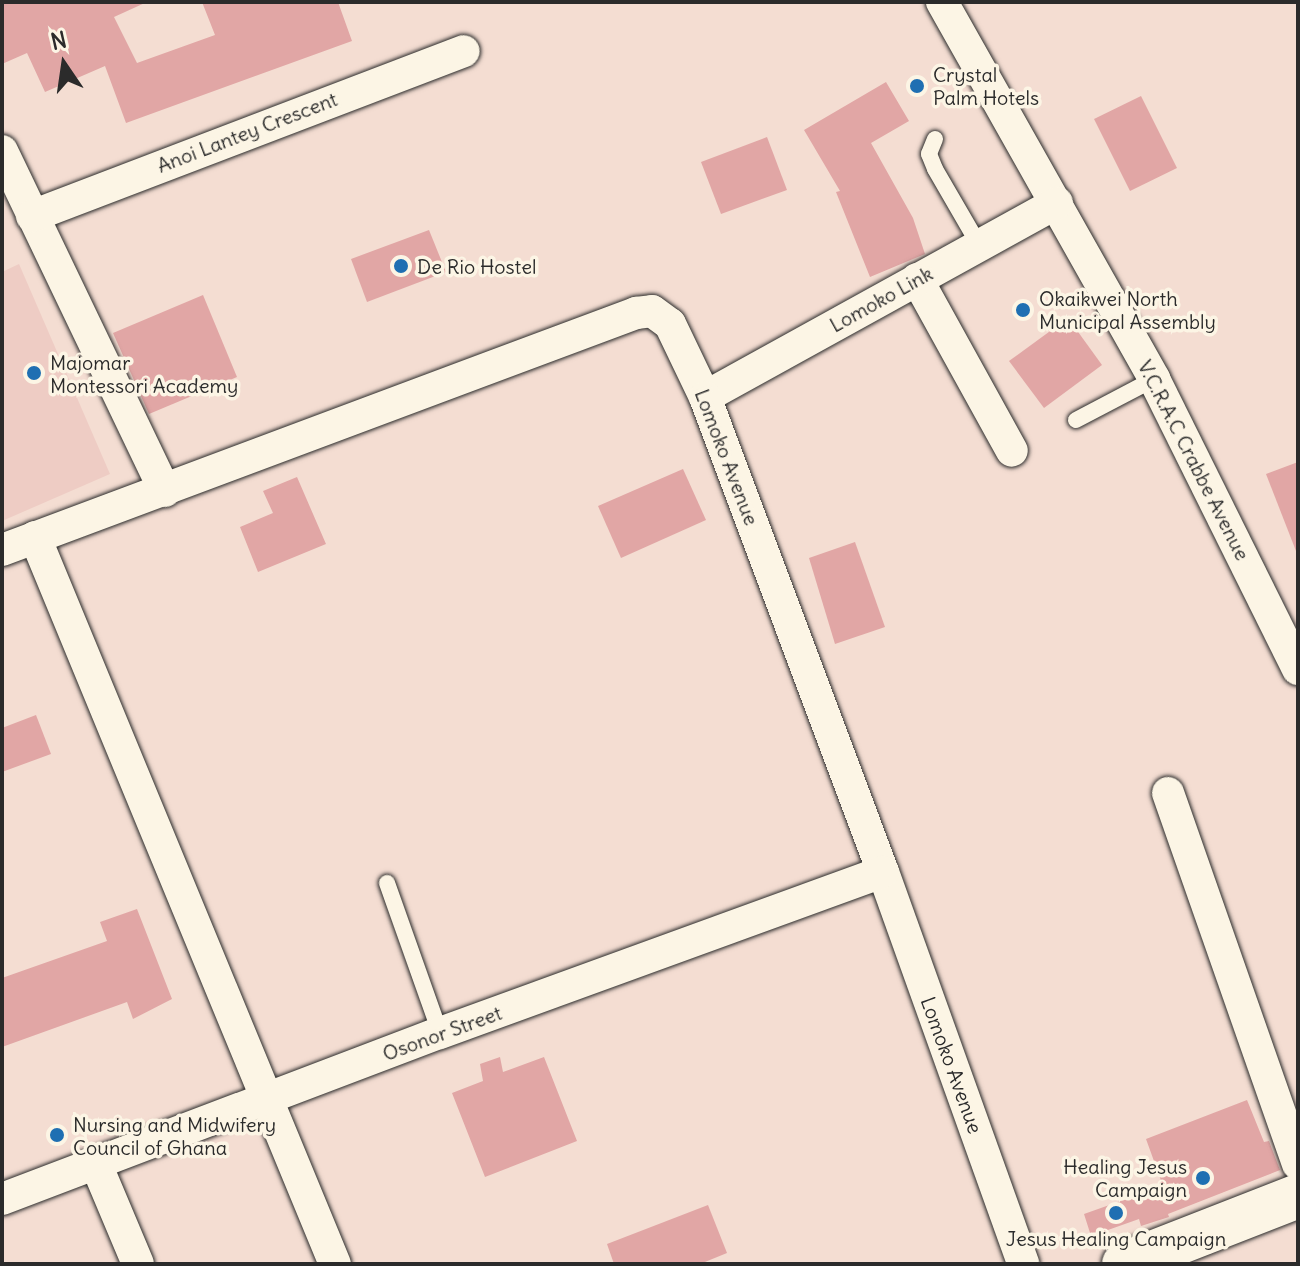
<!DOCTYPE html>
<style>
body{margin:0}
#map{position:relative;width:1300px;height:1266px;overflow:hidden;background:#f4ddd2;font-family:Delius,sans-serif}
div>[style]{position:absolute}
.built>*{inset:0;background:#eeccc4}
.building>*{inset:0;background:#e1a6a5}
.roads{filter:drop-shadow(0 0 2px #2b2b2b) drop-shadow(0 0 2px #2b2b2b)}
.lane>*{height:16px;margin:-8px;padding:0 8px;transform-origin:8px;border-radius:8px;background:#fcf5e5}
.street>*{height:32px;margin:-16px;padding:0 16px;transform-origin:16px;border-radius:16px;background:#fcf5e5}
.secondary>*{height:44px;margin:-22px;padding:0 22px;transform-origin:22px;border-radius:22px;background:#fcf5e5}
.dots>*{width:22px;height:22px;translate:-50% -50%;box-sizing:border-box;border:4px solid #fcf5e5;border-radius:50%}
span{translate:-50% -50%;white-space:nowrap;text-align:center;line-height:1.15;-webkit-text-stroke:7px #fcf5e5;paint-order:stroke}
.poi-label{font-size:20px;color:#2b2b2b}
.left{translate:0 -50%;text-align:left}
.right{translate:-100% -50%;text-align:right}
.street-label{font-size:20px;color:#2b2b2b}
.frame{position:absolute;inset:0;border:4px solid #2b2b2b;pointer-events:none}
.north{position:absolute;left:24px;top:24px;width:80px;height:80px;-webkit-text-stroke:6px #fcf5e5;paint-order:stroke;rotate:347deg;font-size:22px;font-weight:700;line-height:32px;text-align:center;color:#2b2b2b}
.north::after{content:'';display:block;margin:auto;width:28px;height:36px;background:#2b2b2b;clip-path:polygon(50% 0,100% 100%,50% 72%,0 100%)}
</style>
<div id="map">
<div class="built">
<i style="clip-path:polygon(19px 264px,110px 474px,2px 521px,2px 272px)"></i>
</div>
<div class="building">
<i style="clip-path:polygon(2px 2px,147px 2px,114px 17px,137px 63px,215px 35px,202px 2px,338px 2px,352px 41px,126px 123px,105px 66px,45px 92px,27px 53px,2px 64px)"></i>
<i style="clip-path:polygon(886px 82px,909px 121px,871px 143px,913px 218px,925px 254px,870px 277px,836px 192px,840px 191px,804px 130px)"></i>
<i style="clip-path:polygon(1141px 96px,1177px 168px,1130px 191px,1094px 119px)"></i>
<i style="clip-path:polygon(767px 137px,787px 190px,721px 214px,701px 162px)"></i>
<i style="clip-path:polygon(429px 230px,446px 272px,367px 302px,351px 259px)"></i>
<i style="clip-path:polygon(203px 295px,237px 377px,149px 414px,113px 333px)"></i>
<i style="clip-path:polygon(1068px 318px,1102px 365px,1044px 408px,1009px 361px)"></i>
<i style="clip-path:polygon(1298px 462px,1298px 551px,1296px 551px,1266px 474px)"></i>
<i style="clip-path:polygon(683px 469px,706px 520px,621px 558px,598px 506px)"></i>
<i style="clip-path:polygon(297px 477px,326px 544px,258px 572px,240px 527px,273px 513px,263px 491px)"></i>
<i style="clip-path:polygon(855px 542px,885px 627px,835px 644px,809px 558px)"></i>
<i style="clip-path:polygon(36px 715px,51px 754px,2px 772px,2px 728px)"></i>
<i style="clip-path:polygon(137px 909px,172px 999px,133px 1019px,127px 1002px,2px 1047px,2px 978px,107px 941px,100px 922px)"></i>
<i style="clip-path:polygon(500px 1057px,503px 1072px,544px 1057px,577px 1141px,485px 1177px,452px 1093px,483px 1081px,480px 1064px)"></i>
<i style="clip-path:polygon(1247px 1100px,1264px 1142px,1269px 1141px,1280px 1170px,1168px 1214px,1169px 1217px,1141px 1226px,1139px 1219px,1091px 1236px,1084px 1214px,1163px 1186px,1146px 1139px)"></i>
<i style="clip-path:polygon(708px 1205px,727px 1253px,700px 1264px,614px 1264px,607px 1244px)"></i>
</div>
<div class="roads">
<div class="lane">
<i style="left:935px;top:139px;width:16px;rotate:112deg"></i>
<i style="left:929px;top:154px;width:16px;rotate:68deg"></i>
<i style="left:935px;top:169px;width:88px;rotate:59.9deg"></i>
<i style="left:1076px;top:420px;width:88px;rotate:-27.7deg"></i>
<i style="left:387px;top:883px;width:159px;rotate:70.5deg"></i>
</div>
<div class="street">
<i style="left:942px;top:2px;width:433px;rotate:60.6deg"></i>
<i style="left:1154px;top:379px;width:324px;rotate:63.6deg"></i>
<i style="left:2px;top:151px;width:377px;rotate:64.4deg"></i>
<i style="left:32px;top:216px;width:462px;rotate:-20.9deg"></i>
<i style="left:917px;top:279px;width:196px;rotate:61.1deg"></i>
<i style="left:705px;top:397px;width:402px;rotate:-28.9deg"></i>
<i style="left:35px;top:537px;width:786px;rotate:67.58deg"></i>
<i style="left:2px;top:550px;width:677px;rotate:-20.5deg"></i>
<i style="left:636px;top:313px;width:16px;rotate:-7deg"></i>
<i style="left:652px;top:311px;width:22px;rotate:36deg"></i>
<i style="left:670px;top:324px;width:81px;rotate:64.4deg"></i>
<i style="left:705px;top:397px;width:507px;rotate:69.46deg"></i>
<i style="left:883px;top:872px;width:416px;rotate:70.3deg"></i>
<i style="left:1168px;top:793px;width:393px;rotate:70.7deg"></i>
<i style="left:96px;top:1164px;width:108px;rotate:67.2deg"></i>
<i style="left:2px;top:1199px;width:468px;rotate:-20.8deg"></i>
<i style="left:440px;top:1033px;width:471px;rotate:-20deg"></i>
</div>
<div class="secondary">
<i style="left:1124px;top:1264px;width:187px;rotate:-21.3deg"></i>
</div>
</div>
<div class="dots">
<i style="left:917px;top:86px;background:#1f6fb2"></i>
<i style="left:401px;top:266px;background:#1f6fb2"></i>
<i style="left:1023px;top:310px;background:#1f6fb2"></i>
<i style="left:34px;top:373px;background:#1f6fb2"></i>
<i style="left:57px;top:1135px;background:#1f6fb2"></i>
<i style="left:1203px;top:1178px;background:#1f6fb2"></i>
<i style="left:1116px;top:1213px;background:#1f6fb2"></i>
</div>
<div class="poi-label">
<span class="left" style="left:933px;top:86px">Crystal<br>Palm Hotels</span>
<span class="left" style="left:417px;top:266px">De Rio Hostel</span>
<span class="left" style="left:1039px;top:310px">Okaikwei North<br>Municipal Assembly</span>
<span class="left" style="left:50px;top:374px">Majomar<br>Montessori Academy</span>
<span class="left" style="left:73px;top:1136px">Nursing and Midwifery<br>Council of Ghana</span>
<span class="right" style="left:1187px;top:1178px">Healing Jesus<br>Campaign</span>
<span style="left:1116px;top:1238px">Jesus Healing Campaign</span>
</div>
<div class="street-label">
<span style="left:247px;top:132px;rotate:-21deg">Anoi Lantey Crescent</span>
<span style="left:881px;top:299px;rotate:-29deg">Lomoko Link</span>
<span style="left:727px;top:457px;rotate:69deg">Lomoko Avenue</span>
<span style="left:1194px;top:460px;rotate:63deg">V.C.R.A.C Crabbe Avenue</span>
<span style="left:442px;top:1033px;rotate:-20deg">Osonor Street</span>
<span style="left:952px;top:1065px;rotate:70deg">Lomoko Avenue</span>
</div>
<div class="frame"></div>
<div class="north">N</div>
</div>
